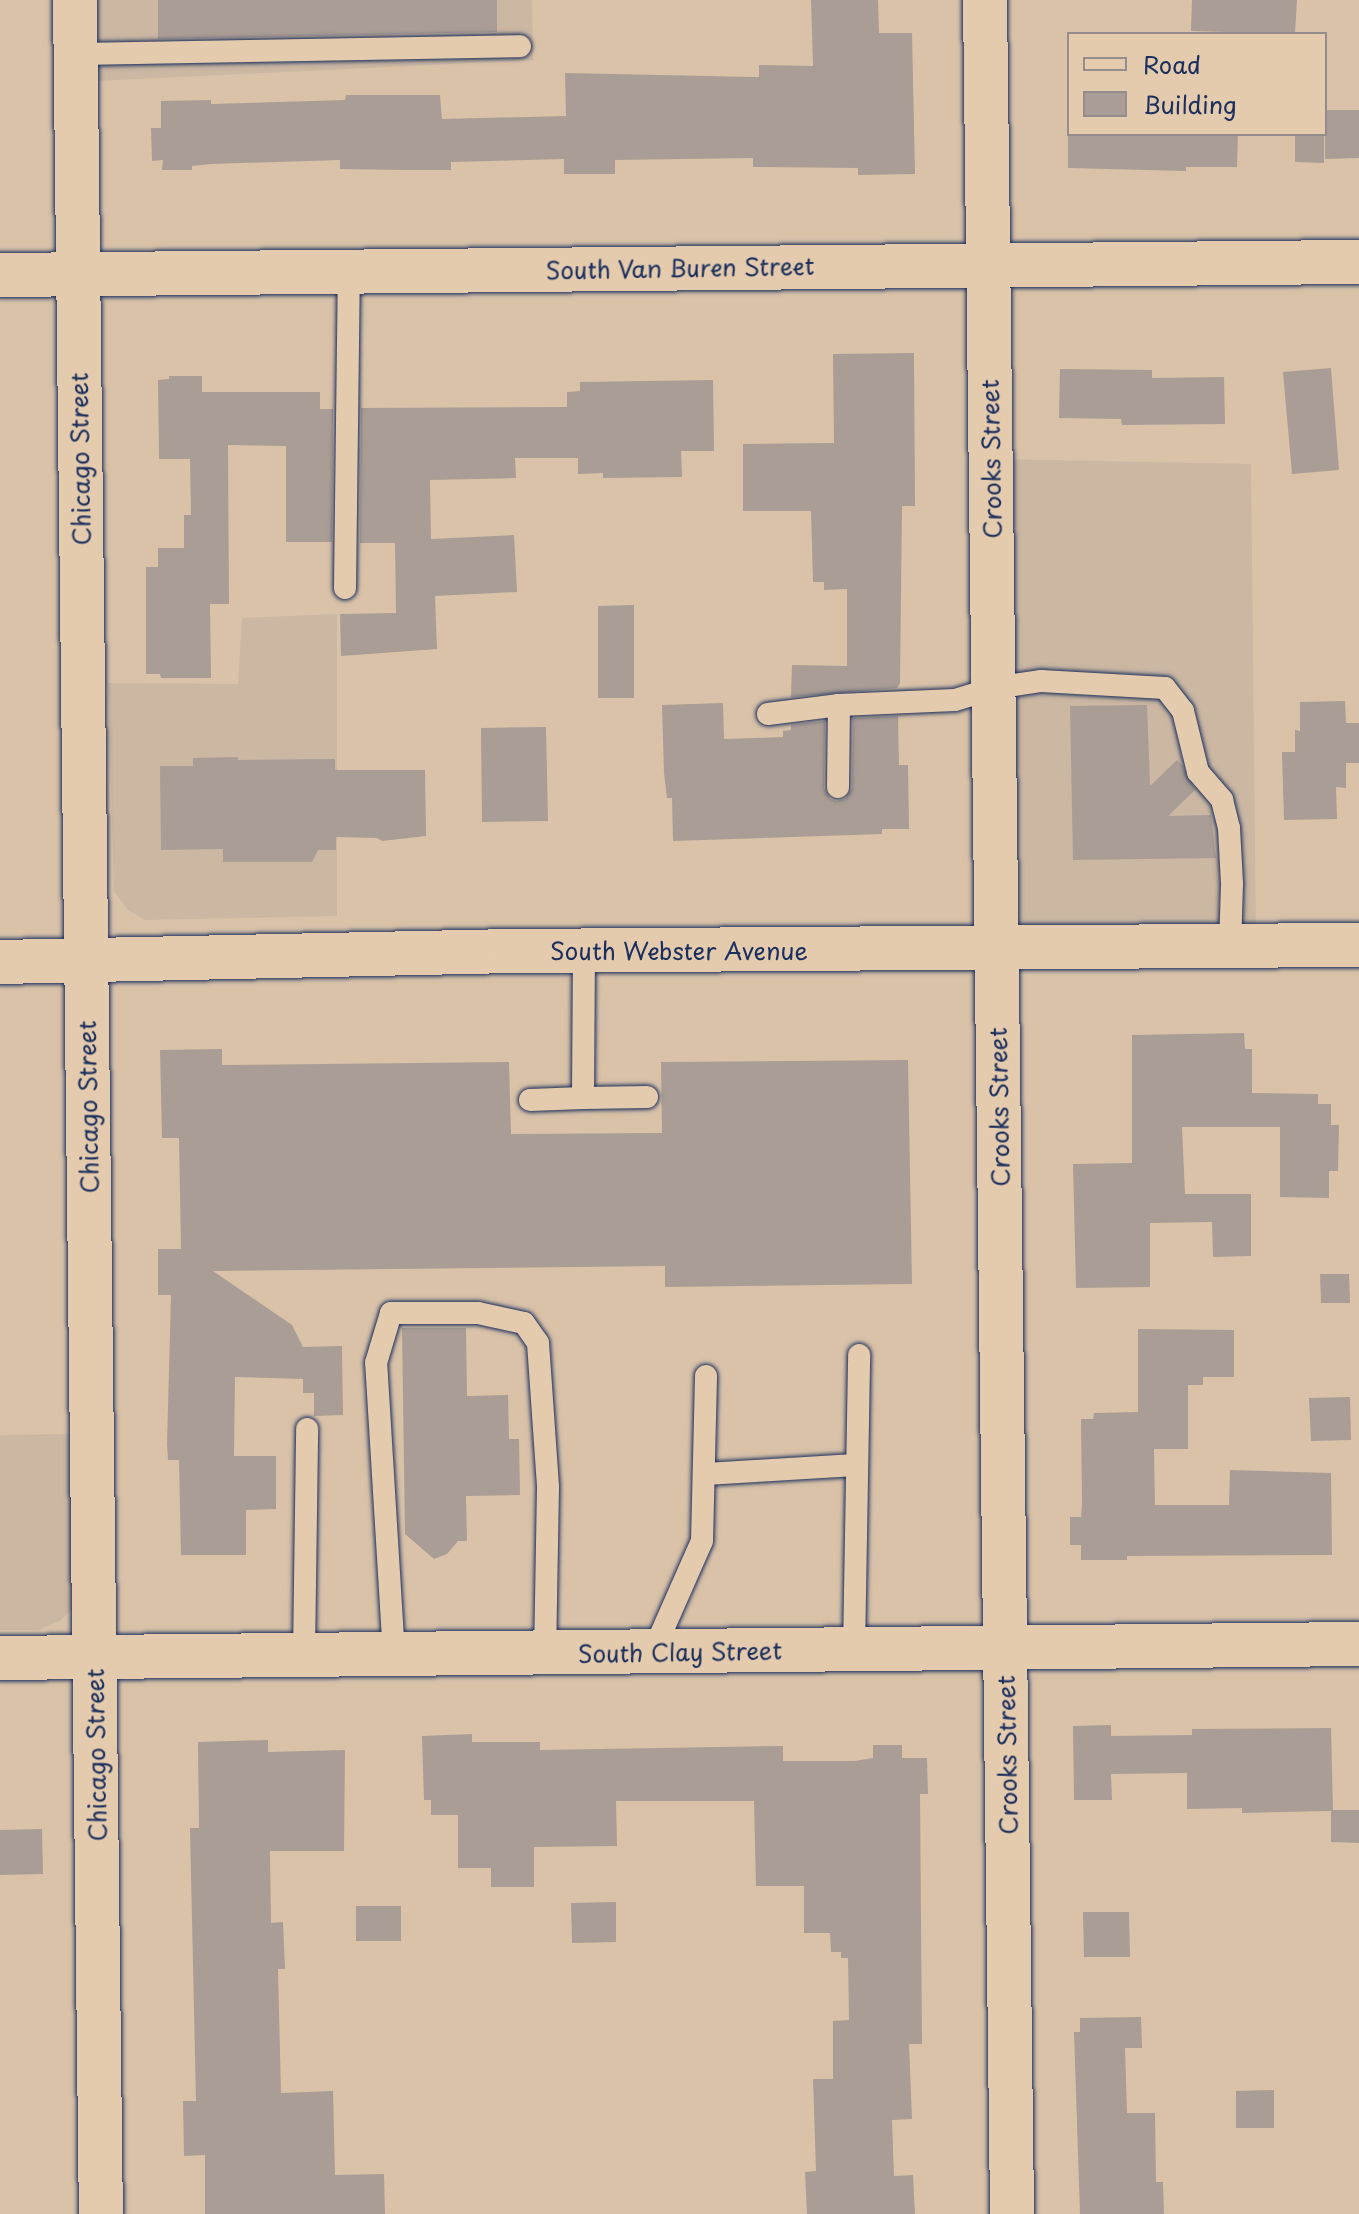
<!DOCTYPE html>
<style>
body{margin:0}
#map{position:relative;width:1359px;height:2214px;overflow:hidden;background:#d9c2a8;font-family:"Playpen Sans",sans-serif}
div>[style]{position:absolute}
.built>*{inset:0;background:#cbb7a2}
.building>*{inset:0;background:#aa9d95}
.roads{filter:drop-shadow(0 0 2px #1b2f5e) drop-shadow(0 0 2px #1b2f5e)}
.service>*{height:22px;margin:-11px;padding:0 11px;transform-origin:11px;border-radius:11px;background:#e5cbad}
.minor>*{height:44px;margin:-22px;padding:0 22px;transform-origin:22px;border-radius:22px;background:#e5cbad}
.secondary>*{height:44px;margin:-22px;padding:0 22px;transform-origin:22px;border-radius:22px;background:#e5cbad}
span{translate:-50% -50%;white-space:nowrap;text-align:center;line-height:1.15;-webkit-text-stroke:6px #e5cbad;paint-order:stroke}
.street-label{font-size:24px;color:#1b2f5e}
.legend{position:absolute;left:1067px;top:32px;width:260px;height:104px;box-sizing:border-box;background:#e5cbad;border:2px solid #948d8d;margin:0;padding:10px 14px;list-style:none;font-size:24px;color:#1b2f5e}
.legend li{display:flex;align-items:center;gap:16px;height:40px}
.legend b{width:40px;border:2px solid #948d8d}
</style>
<div id="map">
<div class="built">
<i style="clip-path:polygon(75px 0,532px 0,533px 60px,76px 82px)"></i>
<i style="clip-path:polygon(991px 459px,1251px 464px,1256px 946px,996px 950px)"></i>
<i style="clip-path:polygon(337px 614px,337px 916px,145px 920px,128px 910px,114px 891px,108px 683px,238px 684px,242px 618px)"></i>
<i style="clip-path:polygon(73px 1434px,72px 1609px,60px 1621px,38px 1630px,0 1630px,0 1435px)"></i>
</div>
<div class="building">
<i style="clip-path:polygon(158px 0,497px 0,497px 32px,158px 39px)"></i>
<i style="clip-path:polygon(811px 0,878px 0,879px 33px,912px 33px,915px 174px,858px 175px,858px 168px,753px 167px,753px 158px,615px 160px,615px 174px,564px 174px,564px 159px,451px 162px,451px 170px,404px 170px,340px 169px,340px 160px,211px 164px,192px 166px,192px 170px,162px 170px,163px 160px,152px 161px,151px 128px,161px 128px,161px 101px,211px 100px,211px 104px,345px 100px,346px 95px,440px 95px,442px 119px,566px 116px,565px 73px,754px 77px,759px 77px,759px 65px,813px 66px)"></i>
<i style="clip-path:polygon(1192px 0,1297px 0,1295px 34px,1191px 31px)"></i>
<i style="clip-path:polygon(1325px 110px,1359px 110px,1359px 158px,1325px 159px)"></i>
<i style="clip-path:polygon(1068px 134px,1238px 134px,1237px 167px,1186px 167px,1186px 171px,1068px 168px)"></i>
<i style="clip-path:polygon(1295px 134px,1324px 134px,1324px 163px,1295px 162px)"></i>
<i style="clip-path:polygon(914px 353px,915px 506px,902px 506px,900px 683px,897px 688px,791px 697px,792px 665px,847px 666px,847px 589px,824px 590px,824px 582px,813px 582px,811px 511px,743px 511px,743px 444px,834px 443px,833px 354px)"></i>
<i style="clip-path:polygon(1331px 368px,1339px 470px,1292px 474px,1283px 372px)"></i>
<i style="clip-path:polygon(1060px 369px,1152px 370px,1152px 378px,1224px 377px,1225px 424px,1122px 425px,1121px 419px,1059px 418px)"></i>
<i style="clip-path:polygon(169px 376px,202px 376px,202px 392px,320px 392px,320px 409px,333px 409px,332px 542px,286px 542px,286px 446px,228px 445px,229px 604px,210px 604px,211px 678px,161px 678px,160px 674px,146px 674px,146px 567px,158px 567px,158px 548px,184px 548px,184px 515px,191px 515px,190px 459px,159px 459px,158px 380px,169px 379px)"></i>
<i style="clip-path:polygon(713px 380px,714px 451px,681px 451px,682px 477px,603px 478px,603px 473px,578px 474px,578px 458px,515px 458px,516px 478px,430px 480px,431px 539px,514px 535px,517px 592px,435px 596px,437px 649px,341px 656px,340px 614px,396px 613px,395px 543px,360px 543px,361px 408px,567px 407px,567px 392px,580px 391px,580px 382px)"></i>
<i style="clip-path:polygon(634px 605px,634px 698px,598px 698px,598px 606px)"></i>
<i style="clip-path:polygon(1345px 701px,1346px 723px,1359px 723px,1359px 763px,1346px 763px,1346px 788px,1336px 787px,1337px 819px,1284px 820px,1282px 752px,1295px 752px,1295px 730px,1300px 731px,1300px 702px)"></i>
<i style="clip-path:polygon(723px 703px,724px 739px,783px 737px,783px 731px,791px 730px,791px 725px,825px 721px,824px 788px,830px 799px,837px 801px,845px 799px,852px 788px,853px 718px,898px 716px,899px 765px,908px 765px,909px 829px,882px 829px,882px 834px,673px 841px,672px 798px,667px 798px,664px 773px,662px 705px)"></i>
<i style="clip-path:polygon(1147px 705px,1150px 786px,1177px 760px,1182px 765px,1195px 790px,1168px 816px,1211px 815px,1216px 858px,1073px 860px,1070px 706px)"></i>
<i style="clip-path:polygon(546px 727px,548px 821px,482px 822px,481px 728px)"></i>
<i style="clip-path:polygon(238px 757px,238px 760px,335px 759px,335px 770px,425px 770px,426px 836px,382px 841px,377px 838px,336px 837px,336px 850px,318px 850px,312px 862px,223px 862px,223px 849px,161px 850px,160px 766px,193px 766px,193px 758px)"></i>
<i style="clip-path:polygon(1244px 1033px,1245px 1049px,1252px 1049px,1252px 1093px,1318px 1094px,1318px 1104px,1331px 1104px,1331px 1125px,1339px 1125px,1338px 1171px,1329px 1171px,1329px 1198px,1280px 1197px,1280px 1127px,1182px 1127px,1185px 1194px,1251px 1194px,1251px 1256px,1213px 1257px,1212px 1222px,1150px 1223px,1150px 1287px,1076px 1288px,1073px 1164px,1132px 1163px,1132px 1035px)"></i>
<i style="clip-path:polygon(222px 1049px,222px 1065px,509px 1062px,511px 1134px,662px 1133px,661px 1062px,908px 1060px,912px 1284px,665px 1287px,665px 1266px,213px 1271px,292px 1325px,303px 1347px,342px 1346px,343px 1415px,314px 1416px,314px 1393px,303px 1393px,303px 1379px,235px 1377px,234px 1456px,276px 1456px,276px 1509px,246px 1510px,246px 1555px,181px 1555px,179px 1460px,168px 1460px,167px 1444px,171px 1295px,158px 1295px,158px 1249px,181px 1249px,179px 1138px,162px 1138px,160px 1050px)"></i>
<i style="clip-path:polygon(1320px 1274px,1349px 1274px,1350px 1303px,1321px 1303px)"></i>
<i style="clip-path:polygon(402px 1328px,466px 1328px,467px 1396px,508px 1395px,509px 1439px,519px 1439px,520px 1495px,466px 1496px,467px 1541px,458px 1541px,447px 1554px,434px 1559px,405px 1534px)"></i>
<i style="clip-path:polygon(1138px 1329px,1234px 1330px,1234px 1377px,1203px 1377px,1203px 1385px,1188px 1385px,1188px 1449px,1154px 1449px,1155px 1505px,1229px 1505px,1230px 1470px,1331px 1473px,1332px 1555px,1127px 1556px,1127px 1560px,1081px 1560px,1081px 1545px,1070px 1545px,1070px 1517px,1081px 1517px,1082px 1504px,1081px 1419px,1093px 1419px,1094px 1413px,1138px 1412px)"></i>
<i style="clip-path:polygon(1350px 1397px,1351px 1440px,1311px 1441px,1309px 1398px)"></i>
<i style="clip-path:polygon(1111px 1725px,1111px 1736px,1192px 1735px,1192px 1729px,1331px 1728px,1333px 1810px,1359px 1810px,1359px 1843px,1331px 1842px,1331px 1811px,1242px 1813px,1242px 1808px,1187px 1809px,1187px 1773px,1111px 1774px,1112px 1800px,1074px 1800px,1073px 1726px)"></i>
<i style="clip-path:polygon(472px 1734px,472px 1742px,540px 1742px,540px 1750px,783px 1746px,783px 1761px,855px 1761px,873px 1758px,873px 1745px,902px 1745px,902px 1758px,927px 1758px,928px 1794px,920px 1794px,922px 2044px,909px 2044px,912px 2119px,892px 2120px,894px 2176px,913px 2175px,915px 2214px,807px 2214px,805px 2172px,816px 2171px,813px 2079px,833px 2079px,833px 2021px,849px 2020px,848px 1958px,841px 1958px,841px 1952px,831px 1952px,830px 1933px,804px 1933px,804px 1886px,756px 1886px,754px 1801px,616px 1801px,617px 1846px,534px 1847px,534px 1887px,491px 1887px,491px 1868px,458px 1868px,458px 1815px,431px 1815px,431px 1800px,424px 1800px,422px 1736px)"></i>
<i style="clip-path:polygon(268px 1740px,268px 1752px,345px 1750px,344px 1851px,270px 1851px,271px 1923px,283px 1922px,285px 1969px,278px 1969px,281px 2093px,333px 2091px,335px 2175px,384px 2174px,385px 2214px,205px 2214px,205px 2155px,184px 2156px,183px 2101px,196px 2101px,190px 1828px,199px 1828px,198px 1742px)"></i>
<i style="clip-path:polygon(42px 1829px,43px 1874px,0 1875px,0 1830px)"></i>
<i style="clip-path:polygon(616px 1902px,616px 1942px,572px 1943px,571px 1903px)"></i>
<i style="clip-path:polygon(356px 1906px,401px 1906px,401px 1941px,356px 1941px)"></i>
<i style="clip-path:polygon(1083px 1912px,1129px 1912px,1130px 1957px,1084px 1957px)"></i>
<i style="clip-path:polygon(1141px 2017px,1142px 2048px,1125px 2048px,1127px 2113px,1155px 2113px,1156px 2182px,1163px 2182px,1164px 2214px,1080px 2214px,1074px 2032px,1080px 2032px,1080px 2018px)"></i>
<i style="clip-path:polygon(1274px 2090px,1274px 2128px,1236px 2128px,1236px 2091px)"></i>
</div>
<div class="roads">
<div class="service">
<i style="left:76px;top:54px;width:444px;rotate:-1deg"></i>
<i style="left:345px;top:588px;width:316px;rotate:-89.3deg"></i>
<i style="left:768px;top:714px;width:72px;rotate:-7.2deg"></i>
<i style="left:839px;top:705px;width:116px;rotate:-2.5deg"></i>
<i style="left:955px;top:700px;width:41px;rotate:-17.1deg"></i>
<i style="left:994px;top:688px;width:48px;rotate:-8.5deg"></i>
<i style="left:1041px;top:681px;width:124px;rotate:3.2deg"></i>
<i style="left:1165px;top:688px;width:29px;rotate:52deg"></i>
<i style="left:1183px;top:711px;width:63px;rotate:76.2deg"></i>
<i style="left:1198px;top:772px;width:37px;rotate:49deg"></i>
<i style="left:1222px;top:800px;width:29px;rotate:76deg"></i>
<i style="left:1229px;top:828px;width:56px;rotate:86.9deg"></i>
<i style="left:1232px;top:884px;width:63px;rotate:91.8deg"></i>
<i style="left:838px;top:787px;width:82px;rotate:-89.3deg"></i>
<i style="left:584px;top:951px;width:147px;rotate:90.4deg"></i>
<i style="left:583px;top:1098px;width:64px;rotate:-0.9deg"></i>
<i style="left:530px;top:1100px;width:53px;rotate:-2.2deg"></i>
<i style="left:704px;top:1474px;width:153px;rotate:-3.4deg"></i>
<i style="left:854px;top:1650px;width:295px;rotate:-89deg"></i>
<i style="left:653px;top:1652px;width:121px;rotate:-66.2deg"></i>
<i style="left:702px;top:1541px;width:165px;rotate:-88.6deg"></i>
<i style="left:304px;top:1655px;width:226px;rotate:-89.2deg"></i>
<i style="left:394px;top:1655px;width:293px;rotate:-93.5deg"></i>
<i style="left:376px;top:1363px;width:52px;rotate:-73.3deg"></i>
<i style="left:391px;top:1313px;width:87px"></i>
<i style="left:478px;top:1313px;width:47px;rotate:12.3deg"></i>
<i style="left:524px;top:1323px;width:24px;rotate:55deg"></i>
<i style="left:538px;top:1343px;width:144px;rotate:86deg"></i>
<i style="left:548px;top:1487px;width:166px;rotate:91deg"></i>
</div>
<div class="minor">
<i style="left:75px;top:0;width:2214px;rotate:89.33deg"></i>
<i style="left:985px;top:0;width:2214px;rotate:89.3deg"></i>
<i style="left:0;top:275px;width:1359px;rotate:-0.55deg"></i>
<i style="left:0;top:1658px;width:1359px;rotate:-0.59deg"></i>
</div>
<div class="secondary">
<i style="left:0;top:962px;width:511px;rotate:-1.23deg"></i>
<i style="left:511px;top:951px;width:848px;rotate:-0.41deg"></i>
</div>
</div>
<div class="street-label">
<span style="left:680px;top:268px;rotate:-1deg">South Van Buren Street</span>
<span style="left:80px;top:459px;rotate:-91deg">Chicago Street</span>
<span style="left:991px;top:459px;rotate:-91deg">Crooks Street</span>
<span style="left:679px;top:951px">South Webster Avenue</span>
<span style="left:88px;top:1107px;rotate:-91deg">Chicago Street</span>
<span style="left:999px;top:1107px;rotate:-91deg">Crooks Street</span>
<span style="left:680px;top:1652px;rotate:-1deg">South Clay Street</span>
<span style="left:96px;top:1755px;rotate:-91deg">Chicago Street</span>
<span style="left:1007px;top:1755px;rotate:-91deg">Crooks Street</span>
</div>
<ul class="legend">
<li><b style="height:10px;background:#e5cbad"></b>Road</li>
<li><b style="height:22px;background:#aa9d95"></b>Building</li>
</ul>
</div>
